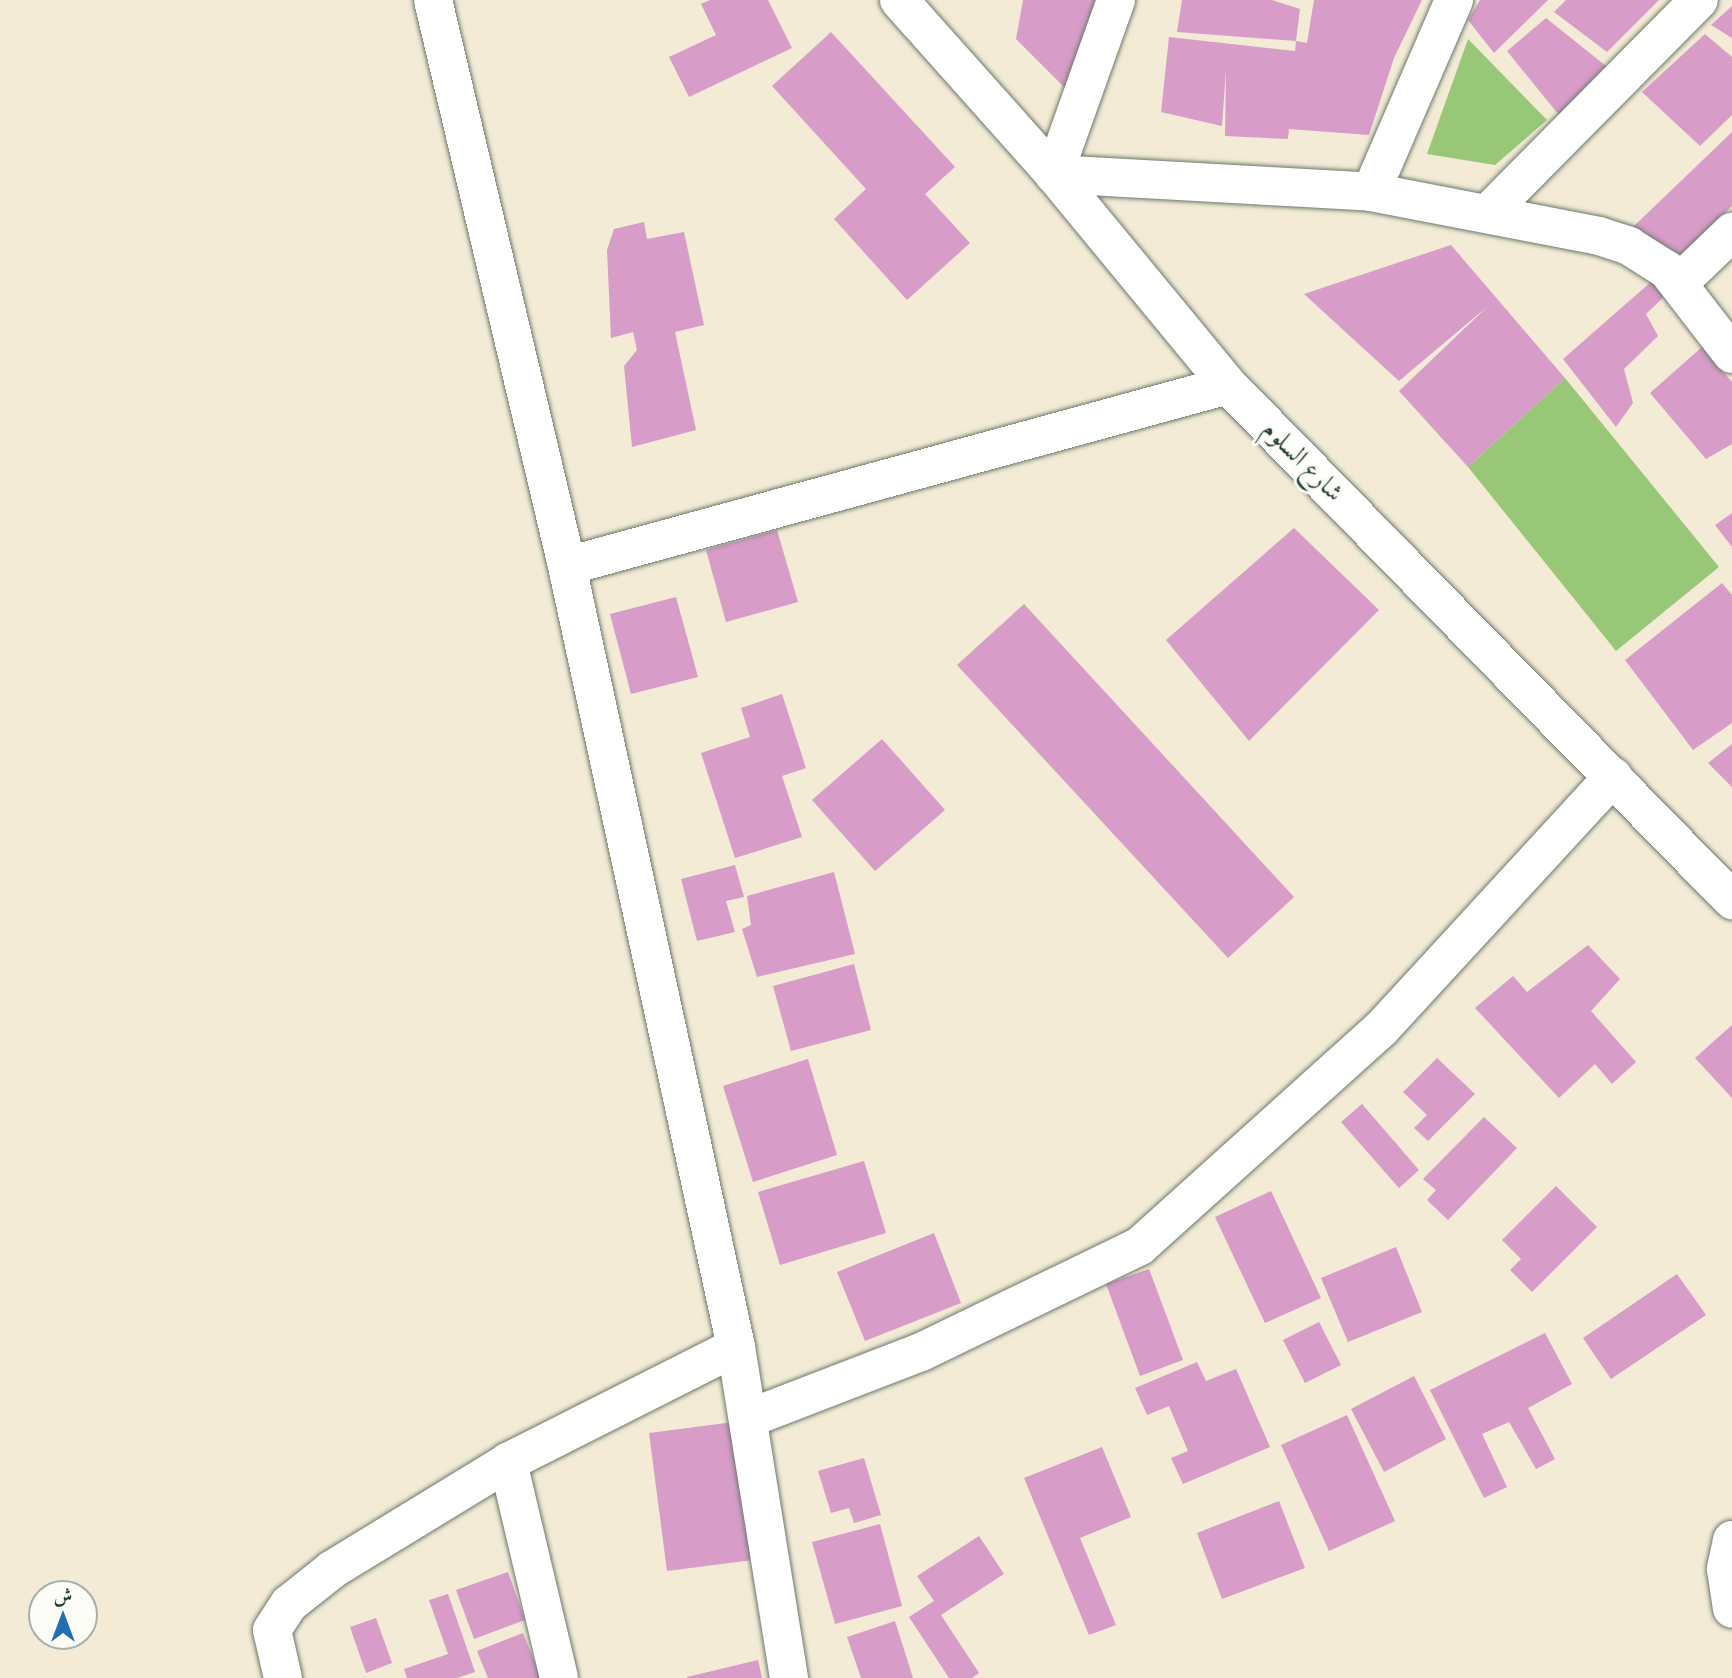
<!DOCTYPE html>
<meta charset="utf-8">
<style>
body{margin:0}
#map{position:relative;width:1732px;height:1678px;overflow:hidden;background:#f3ebd5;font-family:"IM FELL Great Primer",Amiri,serif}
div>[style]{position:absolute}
.green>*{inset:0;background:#98c877}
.building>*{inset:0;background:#d79cc7}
.roads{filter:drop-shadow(0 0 2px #697a6c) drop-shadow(0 0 2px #697a6c)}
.minor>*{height:38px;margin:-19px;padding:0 19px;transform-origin:19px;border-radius:19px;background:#fff}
span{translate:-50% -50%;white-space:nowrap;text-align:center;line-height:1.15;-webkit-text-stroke:6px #fdfcf7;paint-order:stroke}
.street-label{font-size:26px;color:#1f3d34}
.north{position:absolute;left:28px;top:1580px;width:70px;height:70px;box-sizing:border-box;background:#fdfcf7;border:2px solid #a4b0a9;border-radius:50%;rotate:0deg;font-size:19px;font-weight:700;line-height:28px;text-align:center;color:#1f3d34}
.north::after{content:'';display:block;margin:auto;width:24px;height:32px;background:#1f6fb2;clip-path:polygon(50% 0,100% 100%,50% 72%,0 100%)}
</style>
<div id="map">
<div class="green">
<i style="clip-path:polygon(1468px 39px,1547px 120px,1495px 165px,1427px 154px)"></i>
<i style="clip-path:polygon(1565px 378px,1719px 567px,1616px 651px,1468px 467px)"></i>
</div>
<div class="building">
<i style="clip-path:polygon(710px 0,768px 0,792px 48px,689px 97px,669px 57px,716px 35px,701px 4px)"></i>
<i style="clip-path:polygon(1023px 0,1101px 0,1067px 90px,1016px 39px)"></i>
<i style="clip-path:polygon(1182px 0,1272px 0,1300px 9px,1296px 41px,1177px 32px)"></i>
<i style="clip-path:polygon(1314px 0,1422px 0,1394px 58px,1369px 135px,1289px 129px,1288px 139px,1225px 136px,1226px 69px,1222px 126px,1161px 112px,1169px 37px,1295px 51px,1296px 41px,1307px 43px)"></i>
<i style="clip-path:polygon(1480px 0,1548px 0,1494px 53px,1468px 20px)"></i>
<i style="clip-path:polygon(1566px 0,1659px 0,1607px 52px,1554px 12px)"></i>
<i style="clip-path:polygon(1732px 6px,1732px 38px,1711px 25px)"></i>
<i style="clip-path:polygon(1546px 18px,1606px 66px,1559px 115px,1507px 51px)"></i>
<i style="clip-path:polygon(831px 32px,955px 167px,925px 194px,970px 243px,907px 300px,834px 219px,866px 189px,772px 86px)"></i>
<i style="clip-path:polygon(1705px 34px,1732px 57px,1732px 115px,1700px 146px,1642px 92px)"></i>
<i style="clip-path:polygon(1732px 132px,1732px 206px,1678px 259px,1633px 227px)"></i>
<i style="clip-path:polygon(644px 222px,647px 239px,684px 232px,704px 325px,675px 332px,696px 430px,632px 447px,624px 366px,637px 350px,633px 332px,611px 338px,607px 250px,614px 229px)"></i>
<i style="clip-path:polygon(1451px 245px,1565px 378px,1468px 467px,1399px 391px,1488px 306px,1399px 381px,1304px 294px)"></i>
<i style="clip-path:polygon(1652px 281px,1667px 294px,1646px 314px,1658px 336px,1624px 369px,1633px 403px,1616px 427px,1563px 359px)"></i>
<i style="clip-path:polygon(1702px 347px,1732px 382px,1732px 444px,1706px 459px,1650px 393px)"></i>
<i style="clip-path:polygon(1732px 513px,1732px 547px,1715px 525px)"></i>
<i style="clip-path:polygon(1294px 528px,1379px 610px,1249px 741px,1166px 640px)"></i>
<i style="clip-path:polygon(777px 530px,798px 602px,726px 622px,706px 550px)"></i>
<i style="clip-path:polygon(1722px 583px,1732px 595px,1732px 723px,1693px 750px,1625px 660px)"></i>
<i style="clip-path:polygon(676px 597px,698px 677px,631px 694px,610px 614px)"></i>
<i style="clip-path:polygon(1024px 604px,1294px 897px,1228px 958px,957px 665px)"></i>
<i style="clip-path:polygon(782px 694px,806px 768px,782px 776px,802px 837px,735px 858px,701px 753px,750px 737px,741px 708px)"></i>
<i style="clip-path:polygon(882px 739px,945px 810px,875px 871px,812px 800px)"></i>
<i style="clip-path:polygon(1732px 744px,1732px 787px,1708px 763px)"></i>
<i style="clip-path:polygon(735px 865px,744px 897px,726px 901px,735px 932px,697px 941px,681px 879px)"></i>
<i style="clip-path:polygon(834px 872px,855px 954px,757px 977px,742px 929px,751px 925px,747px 896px)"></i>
<i style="clip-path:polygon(1588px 945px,1620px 979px,1591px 1011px,1636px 1062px,1612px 1084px,1595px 1064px,1559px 1098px,1475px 1008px,1513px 976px,1527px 992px)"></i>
<i style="clip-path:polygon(854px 964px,871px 1030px,791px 1051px,773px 986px)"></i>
<i style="clip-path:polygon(1732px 1025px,1732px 1098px,1695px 1058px)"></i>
<i style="clip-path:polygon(1437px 1058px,1475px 1094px,1428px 1141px,1414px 1128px,1427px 1115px,1403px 1092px)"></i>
<i style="clip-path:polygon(808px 1059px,837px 1155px,753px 1182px,723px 1086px)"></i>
<i style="clip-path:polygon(1362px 1104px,1419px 1170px,1399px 1188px,1341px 1122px)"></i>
<i style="clip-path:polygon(1484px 1117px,1517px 1148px,1448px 1220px,1427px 1200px,1436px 1190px,1423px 1179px)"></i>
<i style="clip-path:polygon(864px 1161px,886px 1233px,780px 1265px,758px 1192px)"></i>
<i style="clip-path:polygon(1556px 1186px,1597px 1227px,1532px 1292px,1510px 1270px,1521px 1259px,1502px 1240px)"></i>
<i style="clip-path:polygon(1271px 1191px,1321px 1298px,1265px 1323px,1215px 1217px)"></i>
<i style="clip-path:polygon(934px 1233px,961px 1303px,865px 1341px,837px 1272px)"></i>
<i style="clip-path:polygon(1396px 1247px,1422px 1312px,1348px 1342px,1321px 1278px)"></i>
<i style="clip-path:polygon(1149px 1269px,1183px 1360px,1140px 1376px,1106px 1284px)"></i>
<i style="clip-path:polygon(1677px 1274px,1706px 1315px,1611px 1379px,1583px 1338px)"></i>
<i style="clip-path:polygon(1319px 1322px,1341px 1365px,1305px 1383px,1283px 1340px)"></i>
<i style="clip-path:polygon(1545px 1333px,1572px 1384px,1528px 1408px,1555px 1459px,1536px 1469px,1509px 1422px,1482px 1434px,1507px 1487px,1484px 1498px,1430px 1390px)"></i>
<i style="clip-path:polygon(1197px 1362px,1206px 1381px,1236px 1369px,1270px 1447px,1183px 1484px,1171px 1458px,1188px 1451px,1169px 1406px,1147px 1415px,1135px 1388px)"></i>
<i style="clip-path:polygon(1414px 1376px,1446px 1439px,1384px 1472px,1351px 1409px)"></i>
<i style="clip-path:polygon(1347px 1415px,1395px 1521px,1329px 1551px,1281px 1445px)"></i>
<i style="clip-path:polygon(734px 1422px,753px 1560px,667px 1571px,649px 1433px)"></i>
<i style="clip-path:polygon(1102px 1447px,1131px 1517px,1080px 1538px,1116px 1625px,1089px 1635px,1024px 1478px)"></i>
<i style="clip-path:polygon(864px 1458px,881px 1515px,854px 1523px,849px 1508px,831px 1513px,818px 1471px)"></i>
<i style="clip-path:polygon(1279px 1501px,1305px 1568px,1222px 1599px,1197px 1533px)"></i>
<i style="clip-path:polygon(880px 1524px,902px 1606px,835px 1624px,812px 1542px)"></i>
<i style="clip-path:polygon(979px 1536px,1004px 1574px,941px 1615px,979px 1673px,972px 1678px,949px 1678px,909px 1617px,934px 1601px,917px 1576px)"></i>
<i style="clip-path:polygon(508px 1572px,525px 1620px,474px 1639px,456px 1590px)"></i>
<i style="clip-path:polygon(448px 1594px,475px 1672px,457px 1678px,407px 1678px,404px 1669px,448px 1654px,429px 1600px)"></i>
<i style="clip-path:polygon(376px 1618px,392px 1663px,366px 1673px,350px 1627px)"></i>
<i style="clip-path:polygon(895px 1621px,913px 1678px,861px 1678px,847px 1637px)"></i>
<i style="clip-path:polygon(523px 1633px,541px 1678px,488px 1678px,477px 1651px)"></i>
<i style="clip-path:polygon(758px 1660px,762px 1678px,687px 1678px,687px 1677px)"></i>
</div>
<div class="roads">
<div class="minor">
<i style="left:433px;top:0;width:582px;rotate:76.68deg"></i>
<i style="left:567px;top:566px;width:799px;rotate:77.79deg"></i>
<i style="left:736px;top:1347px;width:335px;rotate:80.9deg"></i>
<i style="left:899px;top:0;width:233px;rotate:48.3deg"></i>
<i style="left:1054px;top:174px;width:273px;rotate:50.5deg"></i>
<i style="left:1228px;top:385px;width:721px;rotate:45.62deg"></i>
<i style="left:1116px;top:0;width:185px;rotate:109.6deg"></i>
<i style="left:1054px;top:174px;width:318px;rotate:3.2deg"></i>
<i style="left:1371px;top:192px;width:232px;rotate:10.9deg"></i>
<i style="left:1599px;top:236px;width:32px;rotate:18deg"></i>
<i style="left:1629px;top:246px;width:45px;rotate:32.3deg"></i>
<i style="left:1667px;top:270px;width:106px;rotate:52.3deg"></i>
<i style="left:1371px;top:192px;width:209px;rotate:-66.6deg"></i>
<i style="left:1487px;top:214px;width:301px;rotate:-45.3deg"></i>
<i style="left:1679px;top:283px;width:74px;rotate:-43.9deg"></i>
<i style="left:567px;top:566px;width:685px;rotate:-15.31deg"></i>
<i style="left:750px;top:1418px;width:183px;rotate:-21.1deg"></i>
<i style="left:921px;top:1352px;width:243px;rotate:-25.8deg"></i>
<i style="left:1140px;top:1246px;width:324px;rotate:-42deg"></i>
<i style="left:1381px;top:1029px;width:343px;rotate:-47.4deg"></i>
<i style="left:1732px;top:1540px;width:30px;rotate:102deg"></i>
<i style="left:1726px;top:1569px;width:40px;rotate:81.5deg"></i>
<i style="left:283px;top:1678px;width:49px;rotate:-102.9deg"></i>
<i style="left:272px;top:1630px;width:31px;rotate:-57deg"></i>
<i style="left:289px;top:1604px;width:56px;rotate:-38.5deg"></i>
<i style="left:333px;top:1569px;width:205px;rotate:-31.4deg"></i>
<i style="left:559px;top:1678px;width:222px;rotate:-103.3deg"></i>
<i style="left:508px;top:1462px;width:255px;rotate:-26.8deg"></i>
</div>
</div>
<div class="street-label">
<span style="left:1303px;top:461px;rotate:45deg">شارع السلوم</span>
</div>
<div class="north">ش</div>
</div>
